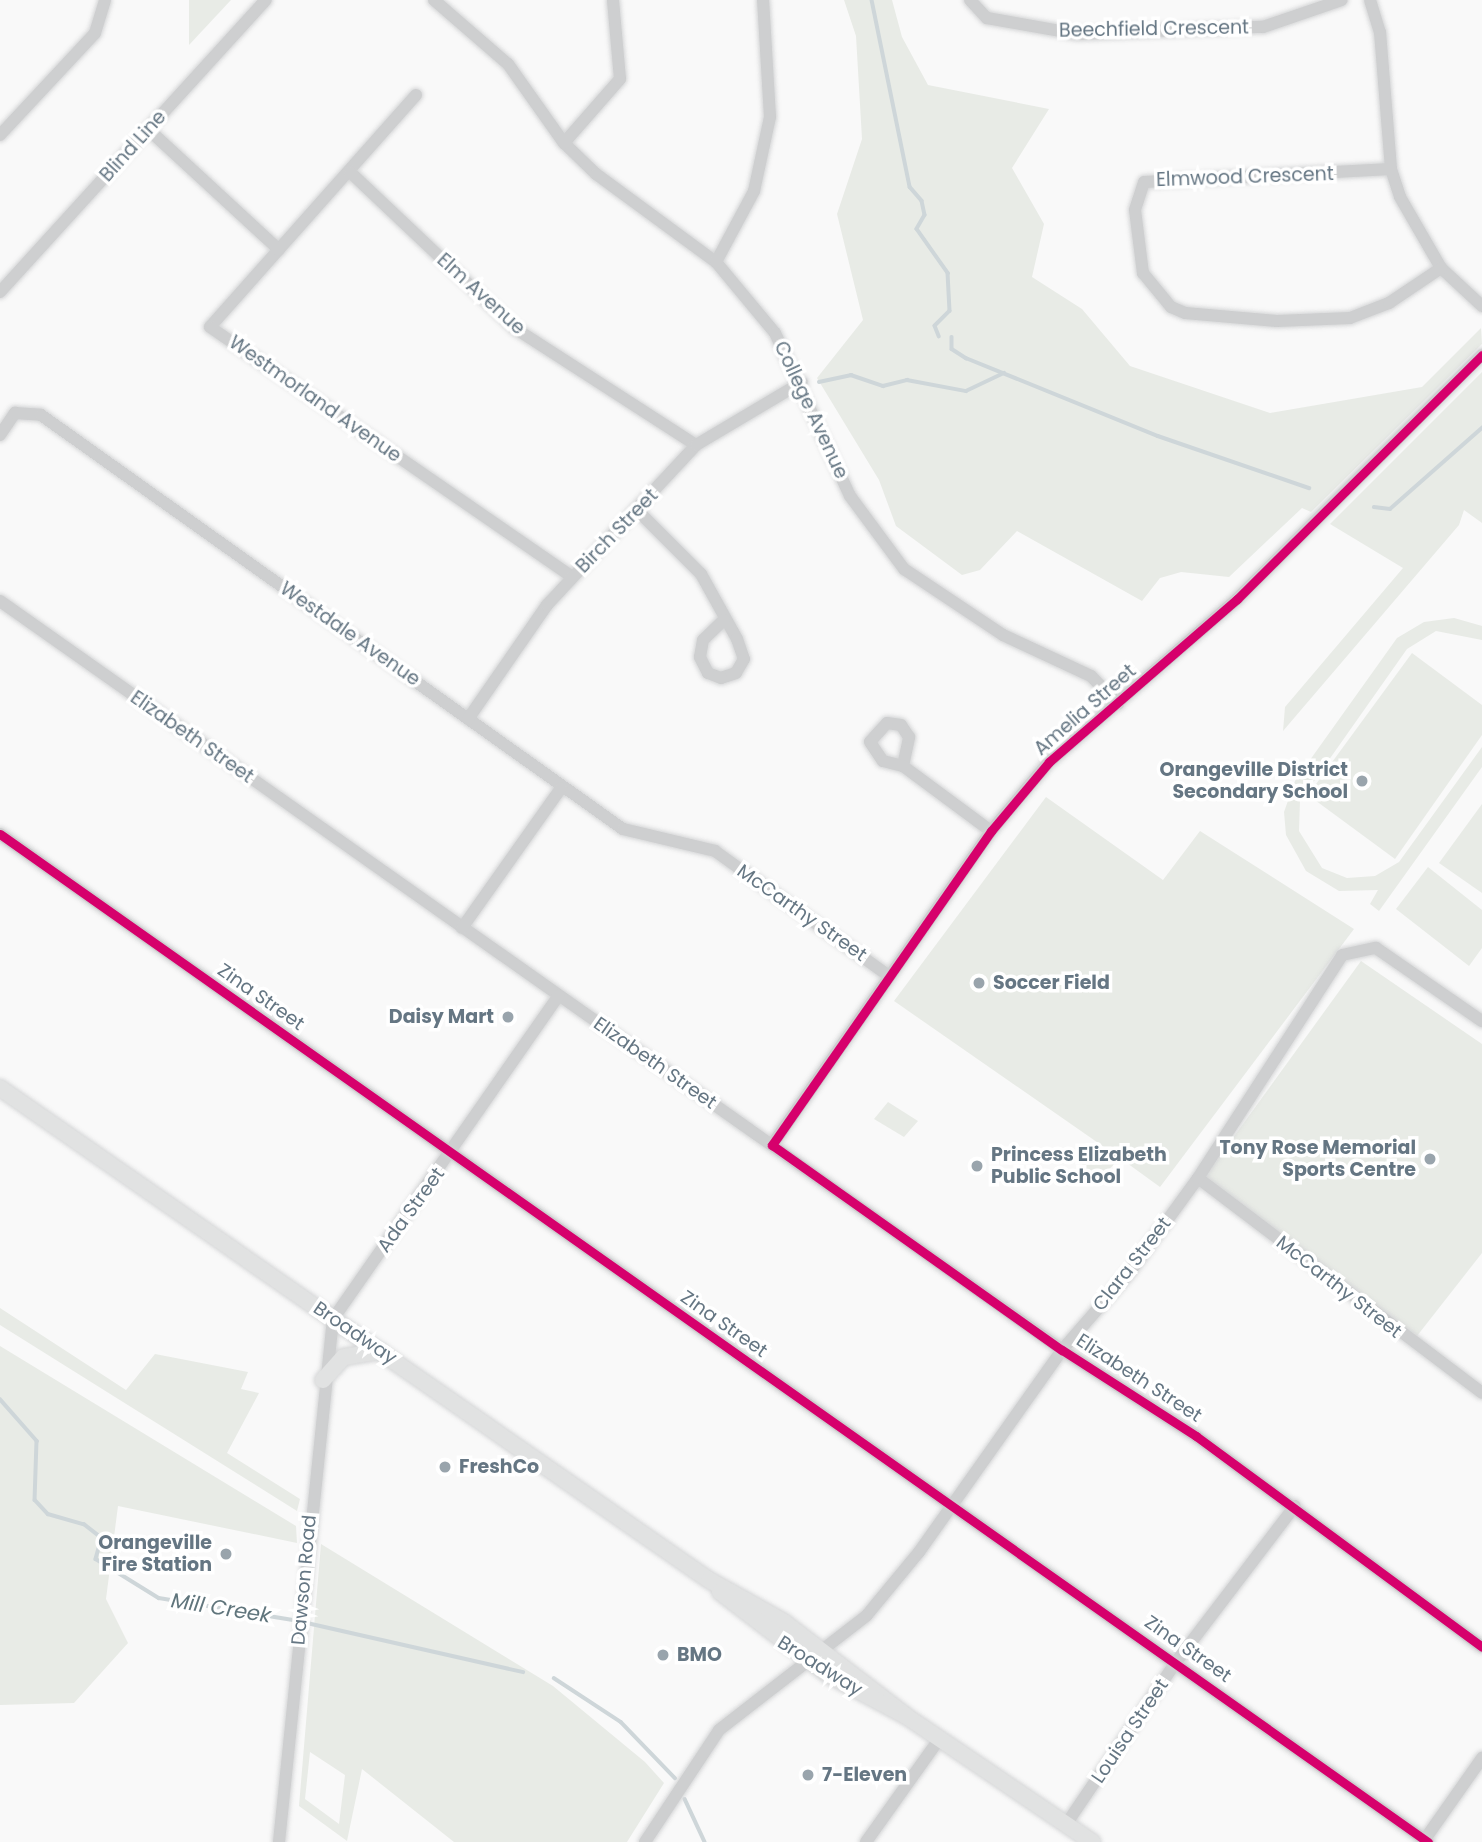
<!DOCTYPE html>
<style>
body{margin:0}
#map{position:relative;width:1482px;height:1842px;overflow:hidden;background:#f9f9f9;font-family:Poppins,sans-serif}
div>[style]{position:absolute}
.green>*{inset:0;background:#e8ebe6}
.stream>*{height:3.5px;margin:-1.75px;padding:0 1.75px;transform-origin:1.75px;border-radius:1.75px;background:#ced6d9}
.roads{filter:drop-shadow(0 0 2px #d5d6d7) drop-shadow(0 0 2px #d5d6d7)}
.minor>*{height:12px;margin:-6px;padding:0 6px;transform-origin:6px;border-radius:6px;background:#cecfd0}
.major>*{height:16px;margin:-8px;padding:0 8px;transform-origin:8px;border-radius:8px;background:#e1e2e2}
.cycleway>*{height:9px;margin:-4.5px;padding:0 4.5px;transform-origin:4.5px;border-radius:4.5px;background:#d6006c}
.dots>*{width:19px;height:19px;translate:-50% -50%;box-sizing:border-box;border:4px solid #fff;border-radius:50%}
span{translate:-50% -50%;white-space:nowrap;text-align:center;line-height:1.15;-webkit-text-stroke:7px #fff;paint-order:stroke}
.street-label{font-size:19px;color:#657683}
.poi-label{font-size:19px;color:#657683;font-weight:700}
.right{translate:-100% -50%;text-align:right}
.left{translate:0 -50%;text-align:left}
.water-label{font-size:21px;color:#60757c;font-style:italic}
</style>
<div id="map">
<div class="green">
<i style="clip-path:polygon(189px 0,231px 0,189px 45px)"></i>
<i style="clip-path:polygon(844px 0,892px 0,902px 37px,928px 85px,1049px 109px,1012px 168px,1044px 224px,1032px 277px,1082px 309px,1130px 366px,1270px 413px,1422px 387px,1481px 328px,1482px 344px,1311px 512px,1302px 508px,1229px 577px,1181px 572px,1160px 578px,1142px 601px,1017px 531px,980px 570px,962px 575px,896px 526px,879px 480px,817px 378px,863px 320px,837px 214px,862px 139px,856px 36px)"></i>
<i style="clip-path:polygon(1482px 372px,1482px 523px,1464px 510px,1459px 525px,1283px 731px,1285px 707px,1403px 568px,1330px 524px)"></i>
<i style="clip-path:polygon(1454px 618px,1482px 626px,1482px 640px,1436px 631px,1407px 649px,1300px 801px,1299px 831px,1322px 868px,1347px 878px,1375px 876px,1399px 862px,1482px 747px,1482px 767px,1379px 911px,1370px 904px,1378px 890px,1339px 891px,1306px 871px,1286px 835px,1284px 812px,1295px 781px,1397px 638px,1424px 622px)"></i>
<i style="clip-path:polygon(1412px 653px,1482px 705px,1482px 735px,1395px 859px,1308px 795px)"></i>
<i style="clip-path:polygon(1046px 797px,1163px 880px,1200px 831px,1354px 929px,1160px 1187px,1120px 1158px,1101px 1178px,1082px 1167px,1083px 1156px,1104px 1147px,894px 1001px)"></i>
<i style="clip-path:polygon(1482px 804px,1482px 893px,1439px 863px)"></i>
<i style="clip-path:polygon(1428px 867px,1482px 910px,1482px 948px,1469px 966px,1396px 909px)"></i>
<i style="clip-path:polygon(1361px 961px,1482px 1044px,1482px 1253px,1417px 1336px,1201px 1182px)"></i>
<i style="clip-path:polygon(888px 1102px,918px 1121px,904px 1137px,874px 1119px)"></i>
<i style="clip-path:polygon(0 1308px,126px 1390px,155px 1354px,248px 1372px,241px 1389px,259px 1393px,227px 1453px,300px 1499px,297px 1511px,0 1325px)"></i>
<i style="clip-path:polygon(0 1346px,296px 1526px,297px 1543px,118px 1506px,106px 1599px,128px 1643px,74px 1703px,0 1705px)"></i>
<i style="clip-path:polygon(evenodd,321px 1544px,553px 1686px,645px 1762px,664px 1783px,627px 1842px,454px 1842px,362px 1769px,347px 1841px,299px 1806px,321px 1544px,310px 1752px,345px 1775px,339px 1824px,305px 1799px,310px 1752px)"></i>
</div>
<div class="stream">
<i style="left:872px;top:0;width:191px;rotate:78.5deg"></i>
<i style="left:910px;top:187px;width:18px;rotate:49deg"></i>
<i style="left:922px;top:201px;width:14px;rotate:78deg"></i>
<i style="left:925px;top:215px;width:16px;rotate:120deg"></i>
<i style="left:917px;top:229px;width:54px;rotate:54.8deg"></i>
<i style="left:948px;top:273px;width:38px;rotate:87deg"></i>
<i style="left:950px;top:311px;width:21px;rotate:135deg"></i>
<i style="left:935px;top:326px;width:11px;rotate:68deg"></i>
<i style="left:952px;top:337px;width:12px;rotate:90deg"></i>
<i style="left:952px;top:349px;width:17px;rotate:33deg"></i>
<i style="left:966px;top:358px;width:207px;rotate:22.1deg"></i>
<i style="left:1158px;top:436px;width:160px;rotate:19deg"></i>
<i style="left:819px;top:382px;width:33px;rotate:-12deg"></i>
<i style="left:851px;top:375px;width:34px;rotate:19deg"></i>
<i style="left:883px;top:386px;width:25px;rotate:-14deg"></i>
<i style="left:907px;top:380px;width:60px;rotate:10.6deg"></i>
<i style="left:966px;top:391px;width:42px;rotate:-25.3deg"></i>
<i style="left:1374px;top:507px;width:16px;rotate:7deg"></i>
<i style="left:1390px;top:509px;width:123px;rotate:-41.4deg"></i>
<i style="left:0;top:1399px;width:56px;rotate:48.6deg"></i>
<i style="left:37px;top:1441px;width:59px;rotate:91.9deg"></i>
<i style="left:35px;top:1500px;width:19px;rotate:47deg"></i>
<i style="left:48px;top:1514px;width:37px;rotate:16deg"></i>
<i style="left:84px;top:1524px;width:23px;rotate:38deg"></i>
<i style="left:102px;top:1538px;width:22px;rotate:106deg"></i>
<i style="left:96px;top:1559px;width:74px;rotate:31.8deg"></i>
<i style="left:159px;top:1598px;width:137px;rotate:9.3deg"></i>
<i style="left:294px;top:1620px;width:235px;rotate:12.8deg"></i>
<i style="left:554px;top:1678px;width:80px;rotate:33.3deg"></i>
<i style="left:621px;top:1722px;width:78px;rotate:46deg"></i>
<i style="left:685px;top:1799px;width:47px;rotate:65.1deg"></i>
</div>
<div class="roads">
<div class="minor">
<i style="left:434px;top:0;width:98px;rotate:40.9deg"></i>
<i style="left:508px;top:64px;width:97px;rotate:54.7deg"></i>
<i style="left:564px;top:143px;width:45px;rotate:44.1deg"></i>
<i style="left:596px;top:174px;width:149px;rotate:36.3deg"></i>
<i style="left:716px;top:262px;width:92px;rotate:50.3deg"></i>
<i style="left:775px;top:333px;width:179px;rotate:65.3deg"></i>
<i style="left:850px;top:496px;width:91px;rotate:53.5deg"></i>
<i style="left:904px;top:569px;width:119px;rotate:33.7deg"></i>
<i style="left:1003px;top:635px;width:97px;rotate:25deg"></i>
<i style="left:1091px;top:676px;width:39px;rotate:46deg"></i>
<i style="left:970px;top:0;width:25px;rotate:47deg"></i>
<i style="left:987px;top:18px;width:91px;rotate:10.1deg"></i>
<i style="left:1077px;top:34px;width:186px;rotate:-2.2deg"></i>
<i style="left:1263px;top:27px;width:83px;rotate:-18.9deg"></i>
<i style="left:1370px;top:0;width:34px;rotate:73deg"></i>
<i style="left:1380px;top:32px;width:137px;rotate:85.4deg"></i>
<i style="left:1391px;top:169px;width:29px;rotate:72deg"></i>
<i style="left:1400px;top:197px;width:82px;rotate:60deg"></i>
<i style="left:1441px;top:268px;width:56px;rotate:42.8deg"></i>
<i style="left:416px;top:95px;width:310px;rotate:131.6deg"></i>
<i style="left:210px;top:327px;width:440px;rotate:34.6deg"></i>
<i style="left:148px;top:129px;width:178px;rotate:42.7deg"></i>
<i style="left:0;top:135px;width:139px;rotate:-47deg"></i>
<i style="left:95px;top:33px;width:34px;rotate:-73deg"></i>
<i style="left:564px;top:143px;width:85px;rotate:-48.8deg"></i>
<i style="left:620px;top:79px;width:79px;rotate:-95.1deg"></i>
<i style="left:1391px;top:169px;width:247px;rotate:177deg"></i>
<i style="left:1144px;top:182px;width:29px;rotate:108deg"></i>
<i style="left:1135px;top:210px;width:64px;rotate:82.8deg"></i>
<i style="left:1143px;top:273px;width:44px;rotate:50.5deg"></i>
<i style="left:1171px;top:307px;width:15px;rotate:23deg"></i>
<i style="left:1185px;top:313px;width:92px;rotate:5deg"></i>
<i style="left:1277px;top:321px;width:73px;rotate:-2.4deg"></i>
<i style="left:1350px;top:318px;width:42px;rotate:-21deg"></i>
<i style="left:1389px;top:303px;width:63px;rotate:-33.9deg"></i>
<i style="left:350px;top:172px;width:228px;rotate:43.4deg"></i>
<i style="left:516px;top:329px;width:214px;rotate:32.8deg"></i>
<i style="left:716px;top:262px;width:81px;rotate:-61.8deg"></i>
<i style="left:754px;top:191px;width:76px;rotate:-77.8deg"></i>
<i style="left:770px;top:117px;width:117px;rotate:-93.4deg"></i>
<i style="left:0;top:292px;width:395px;rotate:-47.7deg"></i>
<i style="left:0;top:435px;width:27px;rotate:-56deg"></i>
<i style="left:15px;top:413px;width:26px;rotate:4deg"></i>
<i style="left:41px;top:415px;width:714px;rotate:35.43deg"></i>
<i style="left:623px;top:829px;width:95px;rotate:13.4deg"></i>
<i style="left:715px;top:851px;width:214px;rotate:35.7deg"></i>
<i style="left:639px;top:512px;width:88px;rotate:45deg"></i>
<i style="left:701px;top:574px;width:74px;rotate:61deg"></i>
<i style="left:737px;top:639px;width:21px;rotate:71deg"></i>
<i style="left:744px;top:659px;width:16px;rotate:120deg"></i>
<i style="left:736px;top:673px;width:16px;rotate:162deg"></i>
<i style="left:721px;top:678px;width:14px;rotate:-159deg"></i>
<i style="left:708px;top:673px;width:18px;rotate:-117deg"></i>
<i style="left:700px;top:657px;width:17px;rotate:-80deg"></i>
<i style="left:703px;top:640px;width:29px;rotate:-44deg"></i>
<i style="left:0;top:601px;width:1300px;rotate:35.19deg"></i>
<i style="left:1062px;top:1350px;width:159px;rotate:32.7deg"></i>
<i style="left:1196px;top:1436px;width:355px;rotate:36.4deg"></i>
<i style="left:468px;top:719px;width:139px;rotate:-55.3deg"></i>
<i style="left:547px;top:605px;width:219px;rotate:-47deg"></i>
<i style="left:696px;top:445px;width:123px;rotate:-30.7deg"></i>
<i style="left:903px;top:766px;width:30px;rotate:-78deg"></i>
<i style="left:909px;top:737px;width:14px;rotate:-124deg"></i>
<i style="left:901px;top:725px;width:14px;rotate:-172deg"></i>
<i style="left:887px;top:723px;width:25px;rotate:132deg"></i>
<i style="left:870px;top:742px;width:23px;rotate:56deg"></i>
<i style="left:883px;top:761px;width:21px;rotate:14deg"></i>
<i style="left:903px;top:766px;width:109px;rotate:36.5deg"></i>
<i style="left:0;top:834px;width:1748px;rotate:35.22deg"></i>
<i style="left:462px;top:928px;width:171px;rotate:-54.7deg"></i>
<i style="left:772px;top:1145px;width:383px;rotate:-55.1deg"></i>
<i style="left:991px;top:831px;width:90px;rotate:-50deg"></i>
<i style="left:1049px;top:762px;width:249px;rotate:-40.9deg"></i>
<i style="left:1237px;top:599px;width:346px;rotate:-44.9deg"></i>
<i style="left:1198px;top:1178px;width:356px;rotate:37.1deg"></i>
<i style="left:1067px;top:1823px;width:194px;rotate:-55.9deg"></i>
<i style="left:1176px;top:1662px;width:196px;rotate:-52.7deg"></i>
<i style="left:279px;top:1842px;width:526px;rotate:-84.11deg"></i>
<i style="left:333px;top:1319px;width:394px;rotate:-55.1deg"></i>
<i style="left:645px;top:1842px;width:134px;rotate:-56.5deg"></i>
<i style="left:719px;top:1730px;width:187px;rotate:-37.8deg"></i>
<i style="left:867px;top:1615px;width:82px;rotate:-50.5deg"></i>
<i style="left:919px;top:1552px;width:247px;rotate:-54.7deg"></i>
<i style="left:1062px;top:1350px;width:102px;rotate:-49deg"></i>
<i style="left:1129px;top:1273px;width:117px;rotate:-54deg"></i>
<i style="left:1198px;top:1178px;width:265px;rotate:-57.1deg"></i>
<i style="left:1342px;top:955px;width:35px;rotate:-12deg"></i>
<i style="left:1376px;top:948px;width:129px;rotate:34.6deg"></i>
<i style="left:866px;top:1842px;width:128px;rotate:-54.6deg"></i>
<i style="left:1423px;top:1842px;width:103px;rotate:-54.9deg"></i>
</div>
<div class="major">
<i style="left:0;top:1088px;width:863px;rotate:34.76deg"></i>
<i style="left:709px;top:1580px;width:86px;rotate:29.2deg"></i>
<i style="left:784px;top:1622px;width:154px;rotate:37.6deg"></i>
<i style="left:323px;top:1380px;width:31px;rotate:-48deg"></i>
<i style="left:344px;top:1357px;width:37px;rotate:-9deg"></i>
<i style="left:720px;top:1592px;width:137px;rotate:37.3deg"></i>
<i style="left:829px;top:1675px;width:87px;rotate:28deg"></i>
<i style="left:906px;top:1716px;width:225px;rotate:34.1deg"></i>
</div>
</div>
<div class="cycleway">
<i style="left:1482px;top:355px;width:346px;rotate:135.1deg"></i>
<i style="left:1237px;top:599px;width:249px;rotate:139.1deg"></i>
<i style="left:1049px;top:762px;width:90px;rotate:130deg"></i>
<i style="left:991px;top:831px;width:383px;rotate:124.9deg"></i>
<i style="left:772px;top:1145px;width:355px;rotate:35.3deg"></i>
<i style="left:1062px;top:1350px;width:159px;rotate:32.7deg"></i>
<i style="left:1196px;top:1436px;width:355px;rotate:36.4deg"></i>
<i style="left:0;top:834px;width:1748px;rotate:35.22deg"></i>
</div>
<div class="dots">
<i style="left:1362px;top:781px;background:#99a4ac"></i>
<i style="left:979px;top:983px;background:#99a4ac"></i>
<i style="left:508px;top:1017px;background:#99a4ac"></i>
<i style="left:1430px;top:1159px;background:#99a4ac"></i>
<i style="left:977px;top:1166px;background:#99a4ac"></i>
<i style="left:445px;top:1467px;background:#99a4ac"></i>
<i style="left:226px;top:1554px;background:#99a4ac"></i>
<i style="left:663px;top:1655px;background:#99a4ac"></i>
<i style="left:808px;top:1775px;background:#99a4ac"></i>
</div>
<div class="street-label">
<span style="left:1154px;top:29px;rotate:-1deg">Beechfield Crescent</span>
<span style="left:133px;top:146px;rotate:-48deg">Blind Line</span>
<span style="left:1245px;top:177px;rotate:-2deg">Elmwood Crescent</span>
<span style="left:481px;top:294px;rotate:42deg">Elm Avenue</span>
<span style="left:315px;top:399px;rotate:35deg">Westmorland Avenue</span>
<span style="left:811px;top:410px;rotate:65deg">College Avenue</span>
<span style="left:617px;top:531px;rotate:-46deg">Birch Street</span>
<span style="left:350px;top:634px;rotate:35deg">Westdale Avenue</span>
<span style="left:1085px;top:710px;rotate:-41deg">Amelia Street</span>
<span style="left:192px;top:737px;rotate:35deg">Elizabeth Street</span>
<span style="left:802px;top:913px;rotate:35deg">McCarthy Street</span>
<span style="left:261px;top:997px;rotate:35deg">Zina Street</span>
<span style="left:655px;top:1063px;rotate:35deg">Elizabeth Street</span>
<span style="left:411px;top:1210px;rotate:-54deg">Ada Street</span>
<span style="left:1132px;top:1264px;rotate:-52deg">Clara Street</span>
<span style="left:1339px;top:1287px;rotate:38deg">McCarthy Street</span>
<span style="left:724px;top:1324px;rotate:35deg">Zina Street</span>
<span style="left:355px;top:1333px;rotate:34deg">Broadway</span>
<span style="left:1139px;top:1378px;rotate:33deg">Elizabeth Street</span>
<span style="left:304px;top:1580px;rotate:-85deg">Dawson Road</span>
<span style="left:1188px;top:1649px;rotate:35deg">Zina Street</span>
<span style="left:820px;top:1666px;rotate:32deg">Broadway</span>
<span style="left:1130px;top:1731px;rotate:-56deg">Louisa Street</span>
</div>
<div class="poi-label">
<span class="right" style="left:1348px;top:781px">Orangeville District<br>Secondary School</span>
<span class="left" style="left:993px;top:983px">Soccer Field</span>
<span class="right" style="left:494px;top:1017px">Daisy Mart</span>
<span class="right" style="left:1416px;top:1159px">Tony Rose Memorial<br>Sports Centre</span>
<span class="left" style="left:991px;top:1166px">Princess Elizabeth<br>Public School</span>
<span class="left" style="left:459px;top:1467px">FreshCo</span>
<span class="right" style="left:212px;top:1554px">Orangeville<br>Fire Station</span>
<span class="left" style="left:677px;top:1655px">BMO</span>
<span class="left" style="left:822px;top:1775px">7-Eleven</span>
</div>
<div class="water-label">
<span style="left:221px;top:1608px;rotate:9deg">Mill Creek</span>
</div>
</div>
